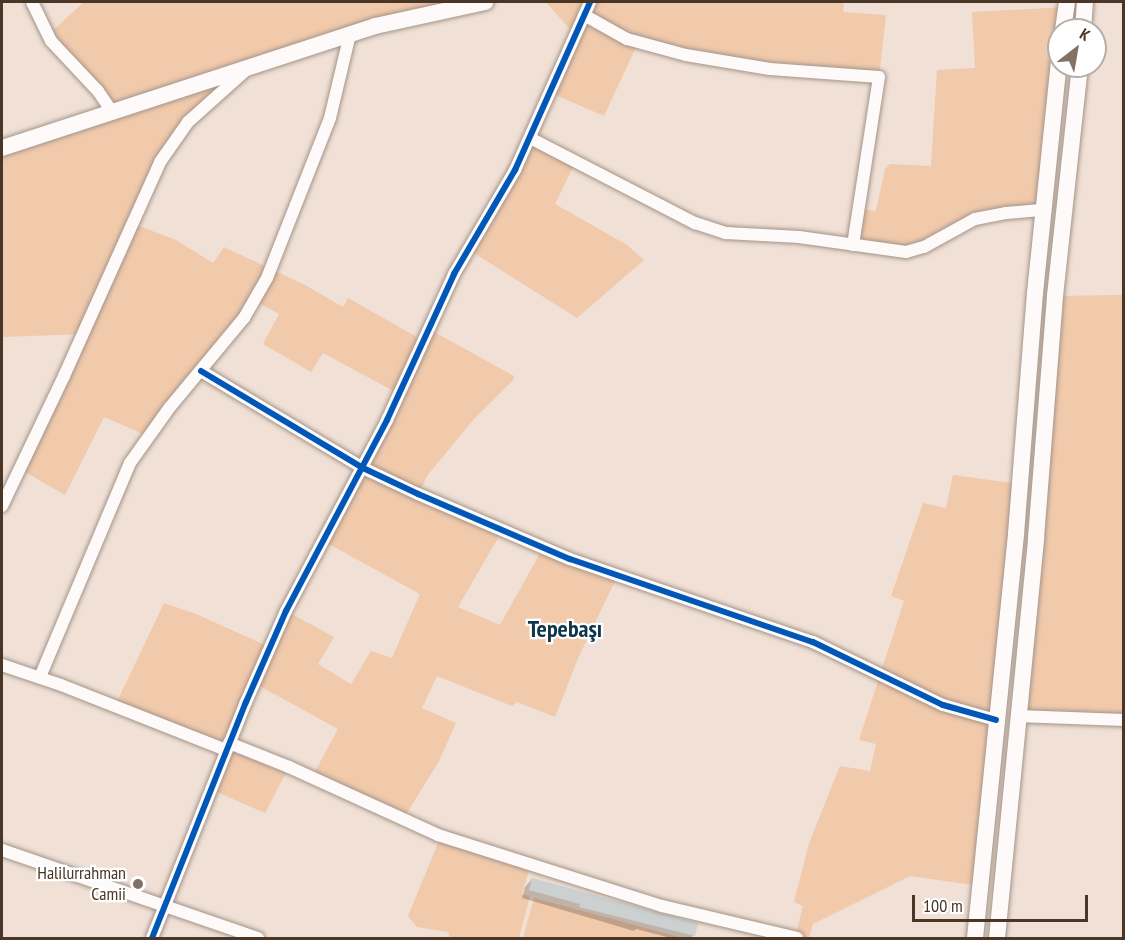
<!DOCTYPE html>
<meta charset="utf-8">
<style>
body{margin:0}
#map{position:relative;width:1125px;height:940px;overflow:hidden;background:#f0e0d5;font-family:"PT Sans Narrow",sans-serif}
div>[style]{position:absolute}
.green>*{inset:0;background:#f1c9ab}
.shadow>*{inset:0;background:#0003}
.building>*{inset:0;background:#cdd0d1}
.roads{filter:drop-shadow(0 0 2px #a39489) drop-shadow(0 0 2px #a39489)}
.street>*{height:12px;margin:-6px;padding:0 6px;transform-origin:6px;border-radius:6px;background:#fdfaf9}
.secondary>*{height:16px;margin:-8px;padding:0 8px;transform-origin:8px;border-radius:8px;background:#fdfaf9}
.cycleway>*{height:6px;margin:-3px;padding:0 3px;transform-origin:3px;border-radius:3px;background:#0057b8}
.dots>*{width:16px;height:16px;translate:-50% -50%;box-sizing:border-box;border:3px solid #fff;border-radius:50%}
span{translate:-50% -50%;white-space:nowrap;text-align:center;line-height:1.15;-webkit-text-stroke:4.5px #fff;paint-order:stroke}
.poi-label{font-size:18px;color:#493627}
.right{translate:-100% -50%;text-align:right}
.district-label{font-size:24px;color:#0d354c;font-weight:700}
.frame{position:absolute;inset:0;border:3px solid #493627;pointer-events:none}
.north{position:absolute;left:1047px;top:18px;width:60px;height:60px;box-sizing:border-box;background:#fff;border:2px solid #b6afa9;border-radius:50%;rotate:31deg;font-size:16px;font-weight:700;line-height:24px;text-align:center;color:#493627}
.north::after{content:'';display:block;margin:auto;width:21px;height:27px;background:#837264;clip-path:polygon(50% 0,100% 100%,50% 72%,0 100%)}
.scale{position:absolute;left:912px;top:895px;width:176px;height:27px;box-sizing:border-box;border:3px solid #493627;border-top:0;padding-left:8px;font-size:18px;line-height:21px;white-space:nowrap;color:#493627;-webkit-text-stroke:4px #fff;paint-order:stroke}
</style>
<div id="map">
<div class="green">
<i style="clip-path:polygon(84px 2px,476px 2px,248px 68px,188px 122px,134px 224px,176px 240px,213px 263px,224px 247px,305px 285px,343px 307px,348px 298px,422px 340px,427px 328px,514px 376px,514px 379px,474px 419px,427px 476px,419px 494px,502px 531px,458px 607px,500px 625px,543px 548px,618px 575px,579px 656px,555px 717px,517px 702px,512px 706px,437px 676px,422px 708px,456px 723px,439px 761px,402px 821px,312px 777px,338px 729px,254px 683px,229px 743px,289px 767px,265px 813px,210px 789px,226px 751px,115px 706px,164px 603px,196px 614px,269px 647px,286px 611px,334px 637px,318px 664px,351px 684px,371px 651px,392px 658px,420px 594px,323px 541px,399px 394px,323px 353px,311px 372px,263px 344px,279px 314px,255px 301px,148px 436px,104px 417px,65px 495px,20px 469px,83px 334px,2px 337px,2px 148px,113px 112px,48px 35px)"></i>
<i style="clip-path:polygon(546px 2px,844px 2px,843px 12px,886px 15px,879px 77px,812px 72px,638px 43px,604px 116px,551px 93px,576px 36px)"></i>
<i style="clip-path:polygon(1066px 7px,1059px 30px,1059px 62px,1044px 210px,986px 216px,924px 247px,853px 245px,859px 209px,876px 211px,885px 169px,890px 164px,931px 166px,937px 70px,975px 68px,972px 12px)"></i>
<i style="clip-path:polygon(530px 138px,576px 161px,555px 204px,627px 245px,644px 260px,577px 318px,469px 250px)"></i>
<i style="clip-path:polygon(1123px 295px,1123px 720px,1017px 716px,1055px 296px)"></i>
<i style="clip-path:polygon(953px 475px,1020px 484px,980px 886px,910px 876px,813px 924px,809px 938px,795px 938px,803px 906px,794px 902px,809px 843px,840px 766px,870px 771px,876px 744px,859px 740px,904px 601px,891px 596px,923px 503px,946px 508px)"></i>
<i style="clip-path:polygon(441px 836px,531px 863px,522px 894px,530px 896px,519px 938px,450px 938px,448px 932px,417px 927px,408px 916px)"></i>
<i style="clip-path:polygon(534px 898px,683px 938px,523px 938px)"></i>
</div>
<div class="shadow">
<i style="clip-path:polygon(532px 879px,694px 935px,690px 938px,671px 938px,636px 929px,634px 931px,522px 898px,525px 887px)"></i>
</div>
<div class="building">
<i style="clip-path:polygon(532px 878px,698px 923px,695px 936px,579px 907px,580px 904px,529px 890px)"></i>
</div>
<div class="roads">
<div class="street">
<i style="left:32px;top:2px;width:43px;rotate:64deg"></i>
<i style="left:51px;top:41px;width:69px;rotate:46.8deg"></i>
<i style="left:98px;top:91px;width:27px;rotate:56deg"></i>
<i style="left:584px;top:15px;width:49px;rotate:29.2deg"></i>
<i style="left:627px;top:39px;width:61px;rotate:15.2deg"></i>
<i style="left:686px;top:55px;width:85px;rotate:9.5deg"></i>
<i style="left:770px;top:69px;width:109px;rotate:4.2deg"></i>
<i style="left:879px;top:77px;width:170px;rotate:98.8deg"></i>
<i style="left:530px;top:138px;width:186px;rotate:27.3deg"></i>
<i style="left:695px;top:223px;width:33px;rotate:18deg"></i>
<i style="left:726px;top:233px;width:73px;rotate:3.1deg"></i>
<i style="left:799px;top:237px;width:108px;rotate:8deg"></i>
<i style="left:906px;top:252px;width:19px;rotate:-16deg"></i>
<i style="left:924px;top:247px;width:58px;rotate:-28.8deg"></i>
<i style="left:975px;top:219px;width:32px;rotate:-11deg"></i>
<i style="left:1006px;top:213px;width:38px;rotate:-5deg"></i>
<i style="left:201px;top:371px;width:189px;rotate:30.9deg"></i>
<i style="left:363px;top:468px;width:61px;rotate:25.3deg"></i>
<i style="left:418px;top:494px;width:165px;rotate:23.2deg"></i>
<i style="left:570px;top:559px;width:257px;rotate:18.9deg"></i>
<i style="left:813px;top:642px;width:144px;rotate:25.9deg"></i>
<i style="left:943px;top:705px;width:55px;rotate:15.8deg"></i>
<i style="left:2px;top:506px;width:144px;rotate:-64.5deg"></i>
<i style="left:64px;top:376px;width:235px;rotate:-65.8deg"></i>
<i style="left:160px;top:162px;width:49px;rotate:-55deg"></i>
<i style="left:188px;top:122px;width:76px;rotate:-41.8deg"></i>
<i style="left:2px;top:665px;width:62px;rotate:18.7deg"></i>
<i style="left:61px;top:685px;width:177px;rotate:21.5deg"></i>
<i style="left:40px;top:677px;width:232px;rotate:-67.2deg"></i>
<i style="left:130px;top:463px;width:69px;rotate:-54.5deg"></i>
<i style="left:170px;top:407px;width:116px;rotate:-50.3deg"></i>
<i style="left:244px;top:318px;width:46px;rotate:-60.1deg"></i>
<i style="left:267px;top:278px;width:172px;rotate:-68.5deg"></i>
<i style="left:330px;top:118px;width:86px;rotate:-76.6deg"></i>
<i style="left:1017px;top:716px;width:107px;rotate:2.1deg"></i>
<i style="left:229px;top:743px;width:65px;rotate:21.8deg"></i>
<i style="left:289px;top:767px;width:164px;rotate:24.5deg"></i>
<i style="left:438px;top:835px;width:235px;rotate:17.6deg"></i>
<i style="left:662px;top:906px;width:139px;rotate:13.3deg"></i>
<i style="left:2px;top:850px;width:271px;rotate:19deg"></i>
<i style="left:152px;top:938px;width:254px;rotate:-68.3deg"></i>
<i style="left:246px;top:702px;width:99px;rotate:-66.3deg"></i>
<i style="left:286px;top:611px;width:216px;rotate:-62.1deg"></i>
<i style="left:387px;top:420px;width:161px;rotate:-65.3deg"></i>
<i style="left:454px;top:274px;width:121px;rotate:-59.6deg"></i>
<i style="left:515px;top:170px;width:184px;rotate:-65.9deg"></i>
</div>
<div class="secondary">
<i style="left:1063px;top:30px;width:28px;rotate:-82deg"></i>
<i style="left:1083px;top:30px;width:28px;rotate:-86deg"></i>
<i style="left:2px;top:148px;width:392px;rotate:-18.1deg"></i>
<i style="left:375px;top:26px;width:113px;rotate:-12.3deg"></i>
<i style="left:975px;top:938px;width:406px;rotate:-84.2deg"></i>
<i style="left:1016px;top:534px;width:242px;rotate:-85.5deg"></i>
<i style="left:1035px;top:293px;width:232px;rotate:-84.1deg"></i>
<i style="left:997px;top:938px;width:402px;rotate:-84.4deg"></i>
<i style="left:1036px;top:538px;width:243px;rotate:-85.5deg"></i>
<i style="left:1055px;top:296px;width:231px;rotate:-83.8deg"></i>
</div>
</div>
<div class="cycleway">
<i style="left:201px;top:371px;width:189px;rotate:30.9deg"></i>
<i style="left:363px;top:468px;width:61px;rotate:25.3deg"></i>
<i style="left:418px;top:494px;width:165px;rotate:23.2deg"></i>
<i style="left:570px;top:559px;width:257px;rotate:18.9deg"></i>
<i style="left:813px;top:642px;width:144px;rotate:25.9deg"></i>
<i style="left:943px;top:705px;width:55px;rotate:15.8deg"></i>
<i style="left:152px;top:938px;width:254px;rotate:-68.3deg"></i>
<i style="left:246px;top:702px;width:99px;rotate:-66.3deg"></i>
<i style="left:286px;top:611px;width:216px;rotate:-62.1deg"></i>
<i style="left:387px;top:420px;width:161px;rotate:-65.3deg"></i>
<i style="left:454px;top:274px;width:121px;rotate:-59.6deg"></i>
<i style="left:515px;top:170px;width:184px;rotate:-65.9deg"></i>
</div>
<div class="dots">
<i style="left:138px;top:884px;background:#837264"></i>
</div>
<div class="poi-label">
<span class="right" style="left:126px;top:884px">Halilurrahman<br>Camii</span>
</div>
<div class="district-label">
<span style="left:565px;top:629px">Tepebaşı</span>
</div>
<div class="frame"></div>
<div class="north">K</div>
<div class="scale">100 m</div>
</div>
